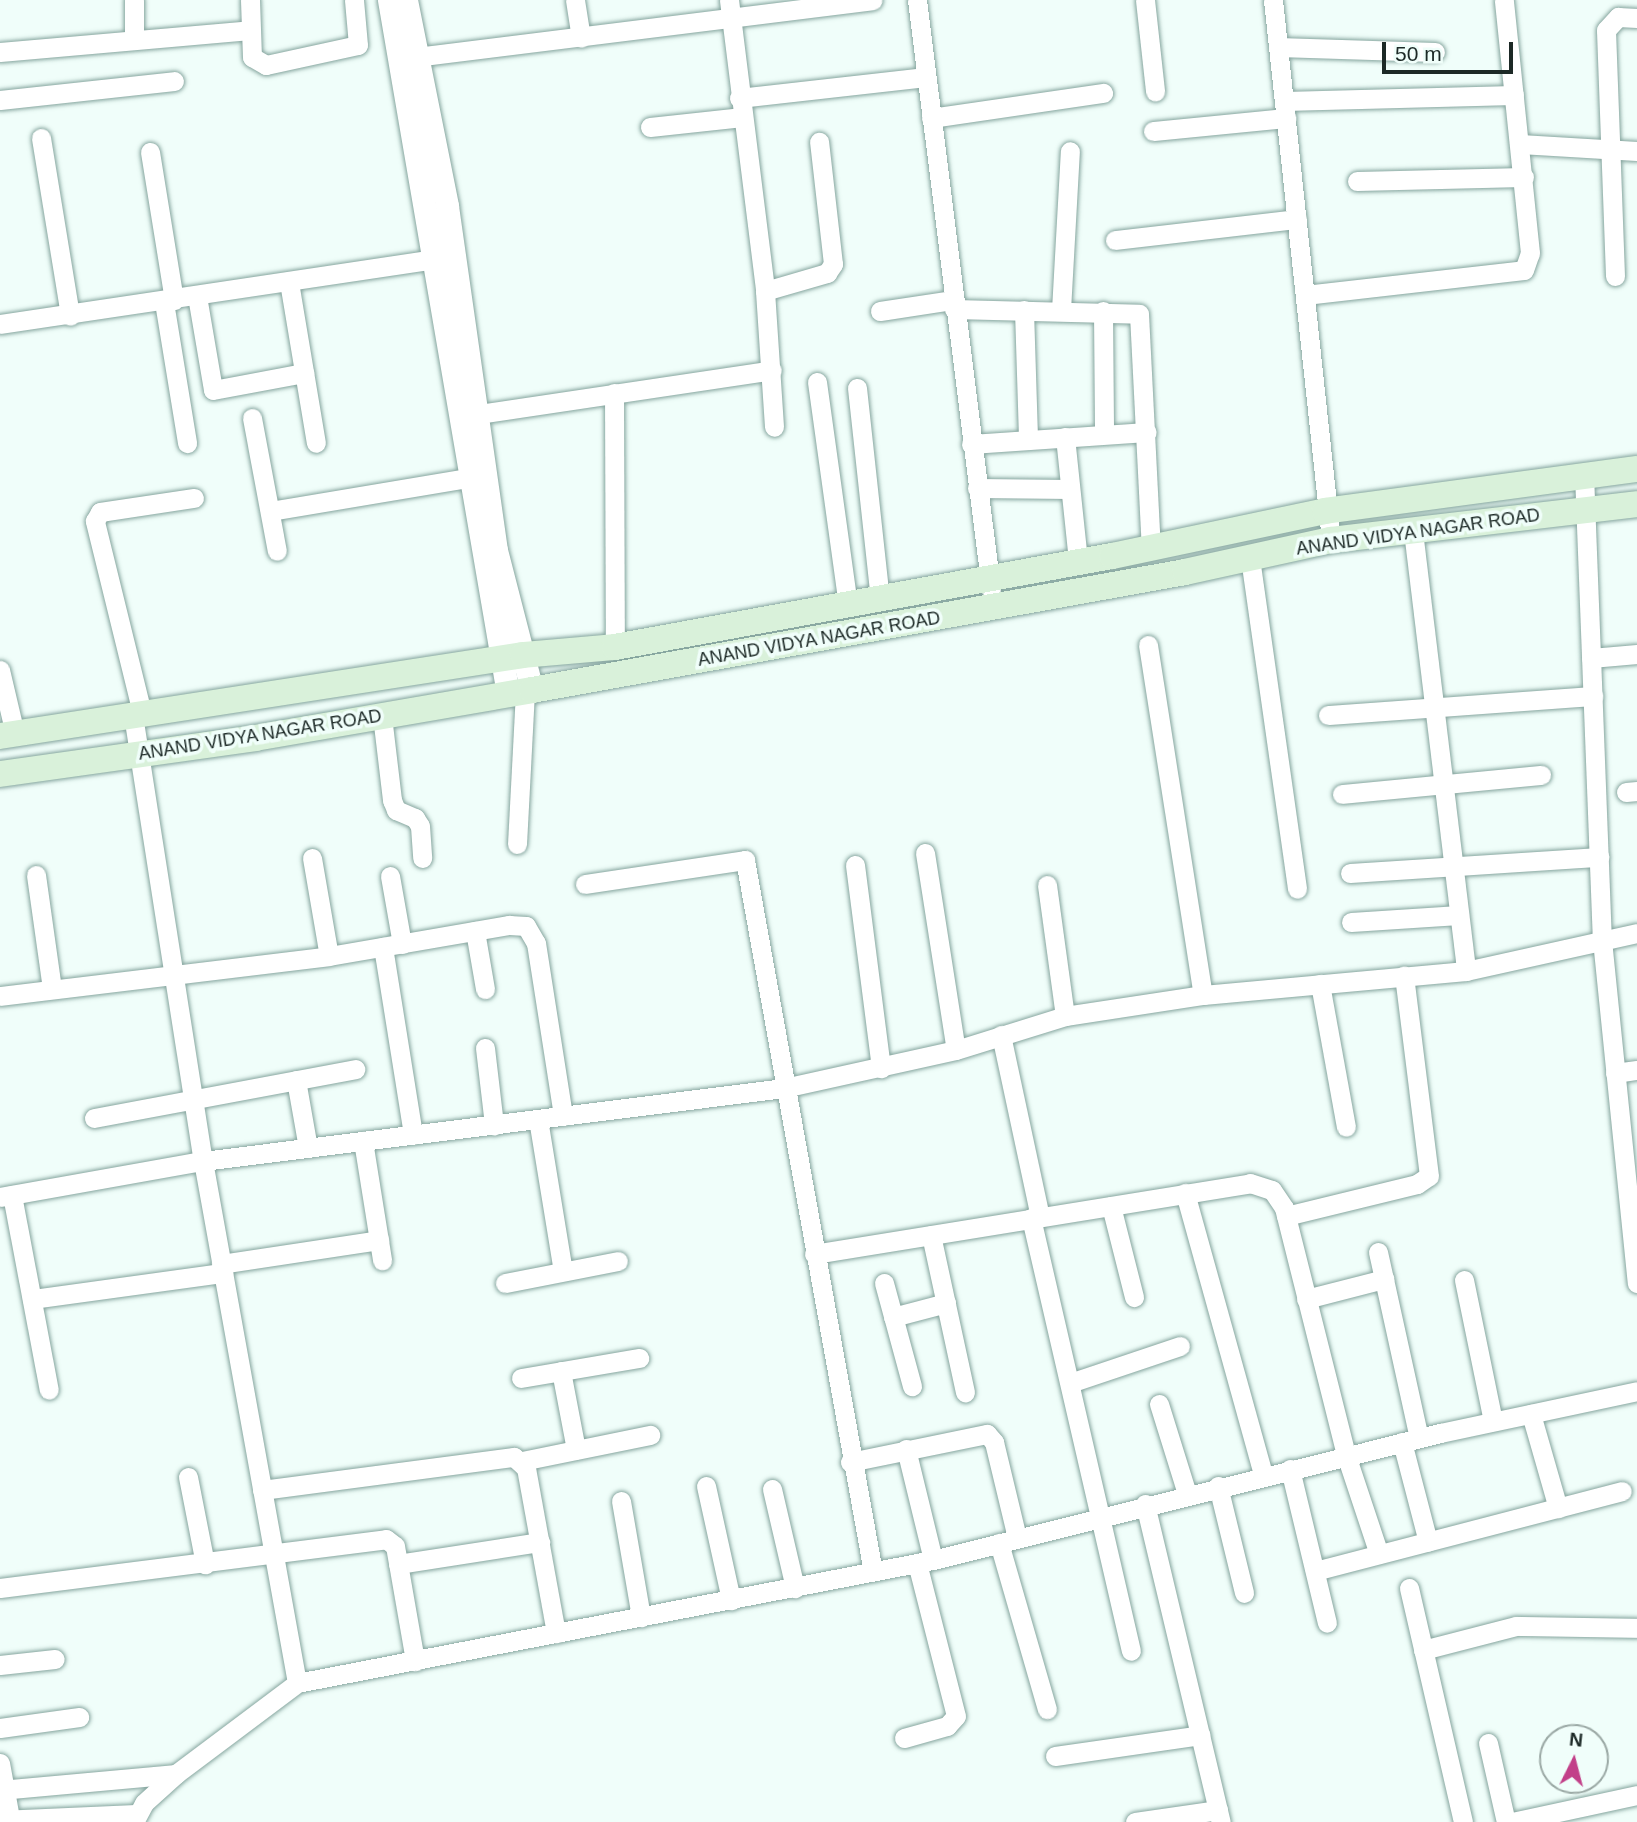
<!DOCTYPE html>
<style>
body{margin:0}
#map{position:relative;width:1637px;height:1822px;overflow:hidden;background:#f0fefa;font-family:Arial,sans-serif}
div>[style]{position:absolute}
.roads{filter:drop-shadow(0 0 2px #85a59e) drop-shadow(0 0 2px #85a59e)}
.minor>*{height:19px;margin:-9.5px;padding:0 9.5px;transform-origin:9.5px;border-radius:9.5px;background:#fff}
.tertiary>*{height:23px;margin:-11.5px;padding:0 11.5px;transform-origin:11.5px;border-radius:11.5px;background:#fff}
.secondary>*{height:26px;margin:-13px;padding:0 13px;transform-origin:13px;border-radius:13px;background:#d9f1da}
span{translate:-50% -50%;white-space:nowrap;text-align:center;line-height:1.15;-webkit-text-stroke:7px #f0fefa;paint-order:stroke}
.street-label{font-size:18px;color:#1c2926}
.north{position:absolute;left:1539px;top:1724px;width:70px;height:70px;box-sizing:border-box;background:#f0fefa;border:2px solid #9ba9a5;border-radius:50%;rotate:6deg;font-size:19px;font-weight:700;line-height:28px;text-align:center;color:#1c2926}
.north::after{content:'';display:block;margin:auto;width:24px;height:32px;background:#c24089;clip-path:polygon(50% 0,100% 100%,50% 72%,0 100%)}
.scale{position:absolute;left:1382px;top:42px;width:131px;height:32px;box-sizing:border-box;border:4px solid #1c2926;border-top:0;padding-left:9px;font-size:21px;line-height:24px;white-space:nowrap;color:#1c2926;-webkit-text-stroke:5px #f0fefa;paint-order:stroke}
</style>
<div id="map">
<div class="roads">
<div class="minor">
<i style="left:134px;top:0;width:40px;rotate:90deg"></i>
<i style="left:250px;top:0;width:57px;rotate:88deg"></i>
<i style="left:252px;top:57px;width:16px;rotate:30deg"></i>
<i style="left:266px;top:65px;width:94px;rotate:-12.3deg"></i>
<i style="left:358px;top:45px;width:45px;rotate:-95.1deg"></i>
<i style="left:575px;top:0;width:38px;rotate:81deg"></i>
<i style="left:729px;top:0;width:293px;rotate:82.9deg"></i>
<i style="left:765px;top:291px;width:136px;rotate:86.2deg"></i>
<i style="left:917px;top:0;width:594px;rotate:82.84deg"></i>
<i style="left:1145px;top:0;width:92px;rotate:83.7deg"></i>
<i style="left:1273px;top:0;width:543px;rotate:83.87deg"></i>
<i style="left:1278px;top:47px;width:157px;rotate:1.8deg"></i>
<i style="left:0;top:52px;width:251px;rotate:-5deg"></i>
<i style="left:416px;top:57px;width:460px;rotate:-7.1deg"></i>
<i style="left:739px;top:98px;width:188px;rotate:-6.4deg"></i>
<i style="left:0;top:100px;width:175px;rotate:-6.2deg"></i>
<i style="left:1284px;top:101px;width:230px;rotate:-1.5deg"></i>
<i style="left:931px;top:118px;width:174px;rotate:-8.3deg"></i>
<i style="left:650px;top:127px;width:93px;rotate:-6.2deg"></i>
<i style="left:1153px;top:131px;width:134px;rotate:-5.6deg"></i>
<i style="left:41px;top:138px;width:180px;rotate:80.7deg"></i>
<i style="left:1520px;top:144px;width:117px;rotate:3.4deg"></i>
<i style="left:150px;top:152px;width:150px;rotate:80.8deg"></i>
<i style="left:1357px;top:181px;width:167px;rotate:-1.4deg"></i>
<i style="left:1115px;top:240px;width:183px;rotate:-6.6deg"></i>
<i style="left:1615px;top:276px;width:246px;rotate:-92.1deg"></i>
<i style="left:1606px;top:30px;width:18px;rotate:-47deg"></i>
<i style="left:1618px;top:17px;width:19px;rotate:3deg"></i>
<i style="left:289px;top:282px;width:163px;rotate:80.5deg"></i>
<i style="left:765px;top:291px;width:65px;rotate:-16.2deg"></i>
<i style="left:827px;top:273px;width:11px;rotate:-56deg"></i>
<i style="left:833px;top:264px;width:123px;rotate:-96.5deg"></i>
<i style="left:1305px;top:295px;width:220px;rotate:-6.5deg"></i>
<i style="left:1524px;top:270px;width:18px;rotate:-71deg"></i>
<i style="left:1530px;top:253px;width:254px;rotate:-95.9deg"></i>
<i style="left:197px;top:296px;width:95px;rotate:80.3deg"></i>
<i style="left:213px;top:390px;width:93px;rotate:-10.6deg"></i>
<i style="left:164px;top:302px;width:143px;rotate:80.7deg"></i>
<i style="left:954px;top:309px;width:185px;rotate:1.5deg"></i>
<i style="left:1139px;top:314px;width:234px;rotate:87.1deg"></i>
<i style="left:1024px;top:310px;width:130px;rotate:88.2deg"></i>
<i style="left:1061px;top:310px;width:159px;rotate:-86.8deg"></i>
<i style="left:880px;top:311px;width:74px;rotate:-8.6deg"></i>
<i style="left:1103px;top:311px;width:123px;rotate:89.5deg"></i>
<i style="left:0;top:324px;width:454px;rotate:-8.5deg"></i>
<i style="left:817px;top:382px;width:226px;rotate:82.1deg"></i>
<i style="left:857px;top:388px;width:212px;rotate:83.8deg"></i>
<i style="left:614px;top:393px;width:254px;rotate:89.8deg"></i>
<i style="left:479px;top:414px;width:296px;rotate:-8.5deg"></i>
<i style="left:252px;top:418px;width:135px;rotate:79.4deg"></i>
<i style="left:1065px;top:437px;width:125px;rotate:84deg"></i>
<i style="left:971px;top:444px;width:176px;rotate:-3.9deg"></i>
<i style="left:1584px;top:474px;width:466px;rotate:87.8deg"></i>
<i style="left:1602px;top:940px;width:345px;rotate:84.2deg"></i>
<i style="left:977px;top:488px;width:93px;rotate:0.6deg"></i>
<i style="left:270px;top:511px;width:217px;rotate:-9.5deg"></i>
<i style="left:1413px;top:531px;width:443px;rotate:83.1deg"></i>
<i style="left:1250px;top:558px;width:334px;rotate:81.9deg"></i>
<i style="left:1148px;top:645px;width:354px;rotate:81.1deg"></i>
<i style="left:1591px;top:658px;width:46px;rotate:-5deg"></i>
<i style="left:0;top:670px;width:66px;rotate:76.8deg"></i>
<i style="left:142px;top:713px;width:198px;rotate:-103.8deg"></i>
<i style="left:95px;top:521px;width:10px;rotate:-61deg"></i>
<i style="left:100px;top:512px;width:95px;rotate:-8.5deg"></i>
<i style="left:133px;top:715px;width:451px;rotate:81.1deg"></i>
<i style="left:203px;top:1161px;width:530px;rotate:79.79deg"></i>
<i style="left:1328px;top:715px;width:266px;rotate:-4.1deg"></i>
<i style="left:382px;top:716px;width:85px;rotate:83.2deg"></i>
<i style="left:392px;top:800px;width:11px;rotate:68deg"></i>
<i style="left:396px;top:810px;width:21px;rotate:23deg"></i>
<i style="left:415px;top:818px;width:9px;rotate:58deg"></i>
<i style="left:420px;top:826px;width:32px;rotate:86deg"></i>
<i style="left:1626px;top:792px;width:11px;rotate:-5deg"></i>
<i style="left:1342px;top:794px;width:200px;rotate:-5.5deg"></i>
<i style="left:517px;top:844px;width:153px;rotate:-87deg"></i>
<i style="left:925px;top:853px;width:199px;rotate:81.1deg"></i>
<i style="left:312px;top:858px;width:99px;rotate:80.2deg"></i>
<i style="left:855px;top:865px;width:205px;rotate:82.7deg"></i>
<i style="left:1350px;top:873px;width:250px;rotate:-3.7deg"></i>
<i style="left:36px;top:875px;width:115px;rotate:82deg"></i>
<i style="left:390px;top:876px;width:69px;rotate:80deg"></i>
<i style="left:585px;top:884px;width:162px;rotate:-8.5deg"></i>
<i style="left:745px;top:860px;width:723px;rotate:79.81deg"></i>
<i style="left:1047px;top:885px;width:132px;rotate:82.2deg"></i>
<i style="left:1351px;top:922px;width:108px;rotate:-3.7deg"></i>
<i style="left:475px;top:931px;width:59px;rotate:80.2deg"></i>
<i style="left:383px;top:947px;width:190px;rotate:80.9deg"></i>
<i style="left:1320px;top:984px;width:145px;rotate:79.7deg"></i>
<i style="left:0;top:996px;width:331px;rotate:-6.9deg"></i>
<i style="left:329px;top:956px;width:183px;rotate:-9.8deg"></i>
<i style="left:509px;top:925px;width:17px;rotate:3deg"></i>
<i style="left:526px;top:926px;width:20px;rotate:60deg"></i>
<i style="left:536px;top:943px;width:175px;rotate:81.1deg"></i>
<i style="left:1001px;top:1035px;width:186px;rotate:77.9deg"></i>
<i style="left:485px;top:1048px;width:78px;rotate:83.3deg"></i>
<i style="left:1615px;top:1073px;width:22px;rotate:-8deg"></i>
<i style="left:296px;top:1080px;width:69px;rotate:80deg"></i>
<i style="left:94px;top:1118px;width:266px;rotate:-10.6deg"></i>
<i style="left:538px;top:1119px;width:154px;rotate:80.7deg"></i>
<i style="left:363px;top:1141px;width:121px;rotate:80.9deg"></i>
<i style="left:1185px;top:1193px;width:293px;rotate:74.5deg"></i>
<i style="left:12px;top:1195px;width:198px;rotate:79.3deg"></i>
<i style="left:0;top:1197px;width:206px;rotate:-10.1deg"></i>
<i style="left:203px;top:1161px;width:586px;rotate:-7.16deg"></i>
<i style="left:784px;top:1088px;width:176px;rotate:-12.5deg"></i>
<i style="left:956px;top:1050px;width:114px;rotate:-17.3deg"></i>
<i style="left:1065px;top:1016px;width:140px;rotate:-8.7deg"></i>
<i style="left:1203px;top:995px;width:264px;rotate:-5.2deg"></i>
<i style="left:1466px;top:971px;width:175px;rotate:-12.5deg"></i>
<i style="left:1111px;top:1206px;width:94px;rotate:75.8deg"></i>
<i style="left:1286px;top:1216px;width:135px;rotate:-13.7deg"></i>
<i style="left:1417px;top:1184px;width:14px;rotate:-34deg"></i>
<i style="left:1429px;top:1176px;width:202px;rotate:-97.1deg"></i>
<i style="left:1031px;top:1218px;width:444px;rotate:77deg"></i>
<i style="left:931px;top:1235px;width:161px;rotate:77.8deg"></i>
<i style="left:1378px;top:1252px;width:190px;rotate:77.6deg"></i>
<i style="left:814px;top:1254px;width:442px;rotate:-9.2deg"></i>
<i style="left:1250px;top:1183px;width:23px;rotate:18deg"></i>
<i style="left:1272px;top:1190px;width:22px;rotate:56deg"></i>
<i style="left:1284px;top:1208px;width:255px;rotate:75.9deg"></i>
<i style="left:1346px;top:1455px;width:104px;rotate:71.6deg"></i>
<i style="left:221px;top:1264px;width:160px;rotate:-8.6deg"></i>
<i style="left:1464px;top:1280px;width:144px;rotate:78.4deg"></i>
<i style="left:505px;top:1283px;width:115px;rotate:-11deg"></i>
<i style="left:884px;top:1283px;width:107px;rotate:74.8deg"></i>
<i style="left:32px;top:1299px;width:193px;rotate:-7.8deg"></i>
<i style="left:1306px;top:1299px;width:81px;rotate:-14.4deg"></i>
<i style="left:893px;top:1317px;width:55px;rotate:-14.8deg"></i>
<i style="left:561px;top:1371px;width:80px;rotate:79.2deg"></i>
<i style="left:521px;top:1378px;width:120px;rotate:-9.6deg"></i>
<i style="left:1070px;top:1383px;width:116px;rotate:-18.6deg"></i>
<i style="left:1159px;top:1404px;width:94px;rotate:72.7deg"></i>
<i style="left:1531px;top:1414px;width:98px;rotate:74deg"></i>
<i style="left:1402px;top:1442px;width:103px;rotate:75.4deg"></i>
<i style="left:906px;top:1449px;width:114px;rotate:76.3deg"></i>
<i style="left:522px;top:1461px;width:131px;rotate:-11.5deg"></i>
<i style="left:850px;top:1462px;width:140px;rotate:-11.6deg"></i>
<i style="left:987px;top:1434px;width:11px;rotate:49deg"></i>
<i style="left:994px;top:1442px;width:99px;rotate:76.5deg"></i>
<i style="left:1290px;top:1469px;width:158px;rotate:76.5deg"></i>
<i style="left:188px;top:1477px;width:89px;rotate:78.9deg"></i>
<i style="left:706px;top:1486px;width:117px;rotate:77.6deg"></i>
<i style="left:1218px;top:1486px;width:110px;rotate:76.3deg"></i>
<i style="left:772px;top:1489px;width:102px;rotate:76.9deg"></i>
<i style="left:262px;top:1490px;width:254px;rotate:-7.5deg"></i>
<i style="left:514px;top:1457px;width:16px;rotate:43deg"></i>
<i style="left:526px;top:1468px;width:168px;rotate:79.7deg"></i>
<i style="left:621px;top:1501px;width:118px;rotate:80.2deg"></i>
<i style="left:1145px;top:1504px;width:327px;rotate:76.6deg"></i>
<i style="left:999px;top:1543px;width:173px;rotate:73.9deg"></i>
<i style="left:398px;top:1564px;width:144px;rotate:-8.8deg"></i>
<i style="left:1315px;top:1571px;width:317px;rotate:-14.6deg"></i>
<i style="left:0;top:1588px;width:389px;rotate:-7.2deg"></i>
<i style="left:386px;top:1539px;width:11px;rotate:38deg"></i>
<i style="left:395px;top:1546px;width:117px;rotate:80.1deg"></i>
<i style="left:1409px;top:1588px;width:240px;rotate:77deg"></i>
<i style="left:1423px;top:1650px;width:96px;rotate:-14.5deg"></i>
<i style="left:1516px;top:1626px;width:121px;rotate:0.9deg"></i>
<i style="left:0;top:1665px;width:55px;rotate:-6.2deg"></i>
<i style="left:0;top:1728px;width:80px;rotate:-7.9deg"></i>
<i style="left:904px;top:1738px;width:45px;rotate:-15.6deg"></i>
<i style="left:947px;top:1726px;width:13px;rotate:-48deg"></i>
<i style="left:956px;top:1716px;width:158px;rotate:-104.3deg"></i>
<i style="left:1488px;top:1743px;width:81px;rotate:77.2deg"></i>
<i style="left:1055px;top:1756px;width:147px;rotate:-8.2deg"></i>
<i style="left:0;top:1763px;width:56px;rotate:79.7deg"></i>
<i style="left:0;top:1790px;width:177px;rotate:-5.2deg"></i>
<i style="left:0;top:1820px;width:136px;rotate:-2.5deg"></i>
<i style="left:134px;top:1822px;width:21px;rotate:-62deg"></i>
<i style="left:144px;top:1803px;width:43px;rotate:-42.2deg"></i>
<i style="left:176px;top:1774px;width:151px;rotate:-36.9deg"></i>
<i style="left:297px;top:1683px;width:648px;rotate:-10.95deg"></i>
<i style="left:933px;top:1560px;width:523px;rotate:-14.06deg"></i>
<i style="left:1440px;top:1433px;width:201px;rotate:-12deg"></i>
<i style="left:1135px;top:1822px;width:84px;rotate:-8.2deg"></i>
<i style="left:1512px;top:1822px;width:128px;rotate:-12.2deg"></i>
</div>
<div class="tertiary">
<i style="left:389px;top:0;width:704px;rotate:80.27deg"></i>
<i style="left:406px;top:0;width:210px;rotate:78.7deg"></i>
<i style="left:447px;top:206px;width:347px;rotate:81.9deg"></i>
<i style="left:496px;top:550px;width:145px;rotate:75.6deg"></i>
</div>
<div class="secondary">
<i style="left:0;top:736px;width:529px;rotate:-8.8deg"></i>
<i style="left:523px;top:655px;width:92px;rotate:-5deg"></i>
<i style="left:615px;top:647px;width:505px;rotate:-10.38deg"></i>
<i style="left:1112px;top:556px;width:218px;rotate:-11.9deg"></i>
<i style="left:1325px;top:511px;width:315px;rotate:-7.7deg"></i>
<i style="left:0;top:774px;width:258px;rotate:-8deg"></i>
<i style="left:255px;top:738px;width:281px;rotate:-9.8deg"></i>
<i style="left:532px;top:690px;width:664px;rotate:-10.24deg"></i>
<i style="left:1185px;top:572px;width:149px;rotate:-12.4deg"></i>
<i style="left:1331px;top:540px;width:308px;rotate:-6.7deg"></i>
</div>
</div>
<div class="street-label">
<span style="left:1418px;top:532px;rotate:-8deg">ANAND VIDYA NAGAR ROAD</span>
<span style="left:819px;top:639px;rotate:-10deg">ANAND VIDYA NAGAR ROAD</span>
<span style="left:260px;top:735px;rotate:-9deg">ANAND VIDYA NAGAR ROAD</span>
</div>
<div class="north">N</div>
<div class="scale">50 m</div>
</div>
